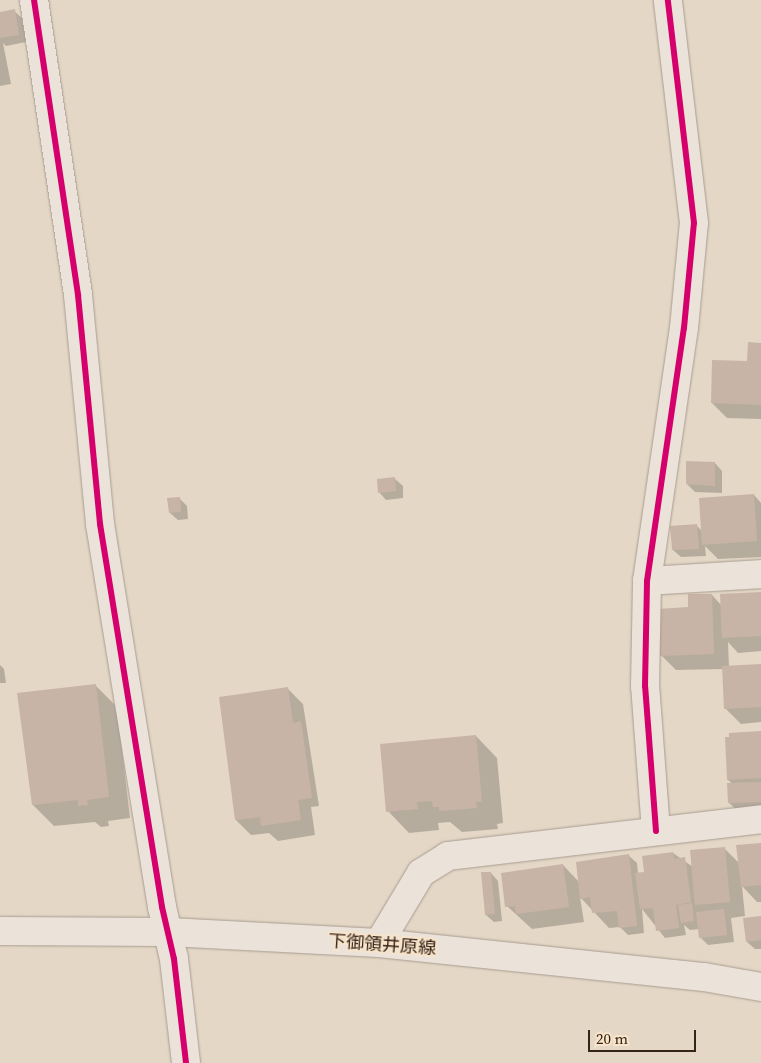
<!DOCTYPE html>
<meta charset="utf-8">
<style>
body{margin:0}
#map{position:relative;width:761px;height:1063px;overflow:hidden;background:#e4d7c6;font-family:"Source Serif 4","Noto Sans JP",serif}
div>[style]{position:absolute}
.shadow>*{inset:0;background:#0003}
.building>*{inset:0;background:#c8b4a7}
.roads{filter:drop-shadow(0 0 1px #a89c90) drop-shadow(0 0 1px #a89c90)}
.minor>*{height:28px;margin:-14px;padding:0 14px;transform-origin:14px;border-radius:14px;background:#ebe3d9}
.secondary>*{height:28px;margin:-14px;padding:0 14px;transform-origin:14px;border-radius:14px;background:#ebe3d9}
.cycleway>*{height:6px;margin:-3px;padding:0 3px;transform-origin:3px;border-radius:3px;background:#d6006c}
span{translate:-50% -50%;white-space:nowrap;text-align:center;line-height:1.15;-webkit-text-stroke:4px #f8e4c9;paint-order:stroke}
.street-label{font-size:18px;color:#362319}
.scale{position:absolute;left:588px;top:1030px;width:108px;height:22px;box-sizing:border-box;border:2px solid #362319;border-top:0;padding-left:6px;font-size:15px;line-height:18px;white-space:nowrap;color:#362319;-webkit-text-stroke:4px #f8e4c9;paint-order:stroke}
</style>
<div id="map">
<div class="shadow">
<i style="clip-path:polygon(14px 11px,22px 18px,26px 42px,6px 46px,3px 43px,11px 84px,0 86px,0 13px)"></i>
<i style="clip-path:polygon(761px 344px,761px 419px,727px 418px,712px 403px)"></i>
<i style="clip-path:polygon(715px 463px,722px 471px,722px 493px,695px 492px,687px 484px)"></i>
<i style="clip-path:polygon(395px 479px,403px 486px,403px 498px,386px 500px,379px 492px)"></i>
<i style="clip-path:polygon(754px 495px,761px 503px,761px 557px,718px 559px,705px 546px,706px 556px,681px 557px,673px 550px,697px 526px,702px 531px)"></i>
<i style="clip-path:polygon(179px 498px,187px 506px,188px 519px,178px 520px,170px 513px)"></i>
<i style="clip-path:polygon(761px 593px,761px 651px,738px 653px,728px 642px,729px 667px,761px 665px,761px 722px,741px 724px,725px 708px,723px 669px,676px 670px,661px 655px,689px 609px,712px 595px,721px 605px)"></i>
<i style="clip-path:polygon(0 665px,4px 669px,6px 683px,0 683px)"></i>
<i style="clip-path:polygon(96px 686px,117px 707px,130px 818px,108px 821px,109px 826px,101px 827px,95px 822px,54px 826px,33px 805px)"></i>
<i style="clip-path:polygon(288px 689px,303px 704px,319px 806px,311px 807px,315px 835px,278px 841px,269px 833px,251px 835px,236px 820px)"></i>
<i style="clip-path:polygon(761px 733px,761px 809px,737px 810px,729px 803px,733px 784px,728px 780px,730px 738px)"></i>
<i style="clip-path:polygon(476px 736px,497px 758px,503px 823px,497px 824px,498px 829px,462px 832px,450px 822px,438px 823px,439px 830px,409px 833px,388px 811px)"></i>
<i style="clip-path:polygon(761px 844px,761px 902px,757px 902px,742px 886px,745px 916px,731px 918px,734px 942px,708px 945px,700px 937px,699px 929px,690px 930px,684px 925px,686px 935px,665px 938px,642px 909px,644px 933px,628px 935px,620px 927px,609px 928px,580px 897px,584px 922px,532px 929px,507px 906px,563px 865px,579px 882px,629px 856px,637px 863px,638px 874px,646px 873px,673px 853px,693px 867px,724px 848px,739px 863px)"></i>
<i style="clip-path:polygon(491px 873px,498px 881px,502px 921px,494px 922px,486px 915px)"></i>
<i style="clip-path:polygon(761px 918px,761px 949px,755px 949px,747px 942px)"></i>
</div>
<div class="building">
<i style="clip-path:polygon(15px 9px,19px 35px,0 38px,0 12px)"></i>
<i style="clip-path:polygon(748px 342px,761px 343px,761px 405px,711px 403px,712px 360px,747px 361px)"></i>
<i style="clip-path:polygon(686px 461px,715px 462px,715px 486px,686px 484px)"></i>
<i style="clip-path:polygon(395px 477px,396px 491px,378px 493px,377px 479px)"></i>
<i style="clip-path:polygon(754px 494px,757px 541px,702px 545px,699px 498px)"></i>
<i style="clip-path:polygon(180px 497px,181px 512px,169px 513px,167px 498px)"></i>
<i style="clip-path:polygon(697px 524px,699px 549px,672px 550px,670px 526px)"></i>
<i style="clip-path:polygon(761px 592px,761px 636px,722px 638px,720px 594px)"></i>
<i style="clip-path:polygon(688px 594px,712px 594px,714px 654px,659px 656px,658px 609px,688px 607px)"></i>
<i style="clip-path:polygon(761px 664px,761px 707px,724px 709px,722px 666px)"></i>
<i style="clip-path:polygon(96px 684px,109px 797px,87px 800px,88px 805px,78px 806px,78px 800px,32px 805px,17px 693px)"></i>
<i style="clip-path:polygon(288px 687px,293px 723px,301px 721px,312px 798px,298px 800px,301px 820px,261px 826px,260px 817px,235px 820px,219px 697px)"></i>
<i style="clip-path:polygon(761px 731px,761px 778px,727px 780px,725px 737px,729px 737px,729px 733px)"></i>
<i style="clip-path:polygon(476px 735px,482px 802px,476px 802px,477px 808px,439px 811px,439px 807px,433px 807px,432px 801px,417px 802px,418px 809px,386px 812px,380px 744px)"></i>
<i style="clip-path:polygon(761px 782px,761px 802px,728px 803px,727px 783px)"></i>
<i style="clip-path:polygon(761px 843px,761px 885px,741px 887px,736px 845px)"></i>
<i style="clip-path:polygon(725px 847px,730px 902px,695px 905px,690px 850px)"></i>
<i style="clip-path:polygon(673px 852px,674px 859px,685px 857px,691px 902px,676px 905px,679px 928px,656px 931px,653px 908px,640px 909px,635px 873px,644px 872px,642px 856px)"></i>
<i style="clip-path:polygon(629px 854px,637px 926px,619px 928px,617px 911px,592px 913px,590px 897px,580px 899px,576px 862px)"></i>
<i style="clip-path:polygon(563px 864px,569px 907px,516px 914px,515px 906px,505px 907px,501px 873px)"></i>
<i style="clip-path:polygon(481px 872px,491px 872px,495px 914px,485px 915px)"></i>
<i style="clip-path:polygon(692px 903px,694px 921px,681px 923px,678px 905px)"></i>
<i style="clip-path:polygon(724px 909px,727px 935px,699px 938px,696px 912px)"></i>
<i style="clip-path:polygon(761px 916px,761px 940px,746px 942px,743px 918px)"></i>
</div>
<div class="roads">
<div class="minor">
<i style="left:34px;top:0;width:298px;rotate:81.5deg"></i>
<i style="left:78px;top:295px;width:230px;rotate:84.5deg"></i>
<i style="left:100px;top:524px;width:388px;rotate:80.8deg"></i>
<i style="left:162px;top:907px;width:53px;rotate:77deg"></i>
<i style="left:174px;top:959px;width:105px;rotate:83.4deg"></i>
<i style="left:647px;top:581px;width:114px;rotate:-3.5deg"></i>
<i style="left:656px;top:831px;width:145px;rotate:-94.3deg"></i>
<i style="left:645px;top:686px;width:105px;rotate:-88.9deg"></i>
<i style="left:647px;top:581px;width:256px;rotate:-81.7deg"></i>
<i style="left:684px;top:328px;width:105px;rotate:-84.6deg"></i>
<i style="left:694px;top:223px;width:225px;rotate:-96.7deg"></i>
<i style="left:379px;top:943px;width:82px;rotate:-59deg"></i>
<i style="left:421px;top:873px;width:32px;rotate:-32deg"></i>
<i style="left:448px;top:856px;width:315px;rotate:-6.7deg"></i>
</div>
<div class="secondary">
<i style="left:0;top:931px;width:169px;rotate:0.3deg"></i>
<i style="left:169px;top:932px;width:210px;rotate:3deg"></i>
<i style="left:379px;top:943px;width:327px;rotate:6deg"></i>
<i style="left:704px;top:977px;width:58px;rotate:10deg"></i>
</div>
</div>
<div class="cycleway">
<i style="left:34px;top:0;width:298px;rotate:81.5deg"></i>
<i style="left:78px;top:295px;width:230px;rotate:84.5deg"></i>
<i style="left:100px;top:524px;width:388px;rotate:80.8deg"></i>
<i style="left:162px;top:907px;width:53px;rotate:77deg"></i>
<i style="left:174px;top:959px;width:105px;rotate:83.4deg"></i>
<i style="left:656px;top:831px;width:145px;rotate:-94.3deg"></i>
<i style="left:645px;top:686px;width:105px;rotate:-88.9deg"></i>
<i style="left:647px;top:581px;width:256px;rotate:-81.7deg"></i>
<i style="left:684px;top:328px;width:105px;rotate:-84.6deg"></i>
<i style="left:694px;top:223px;width:225px;rotate:-96.7deg"></i>
</div>
<div class="street-label">
<span style="left:382px;top:945px;rotate:4deg">下御領井原線</span>
</div>
<div class="scale">20 m</div>
</div>
